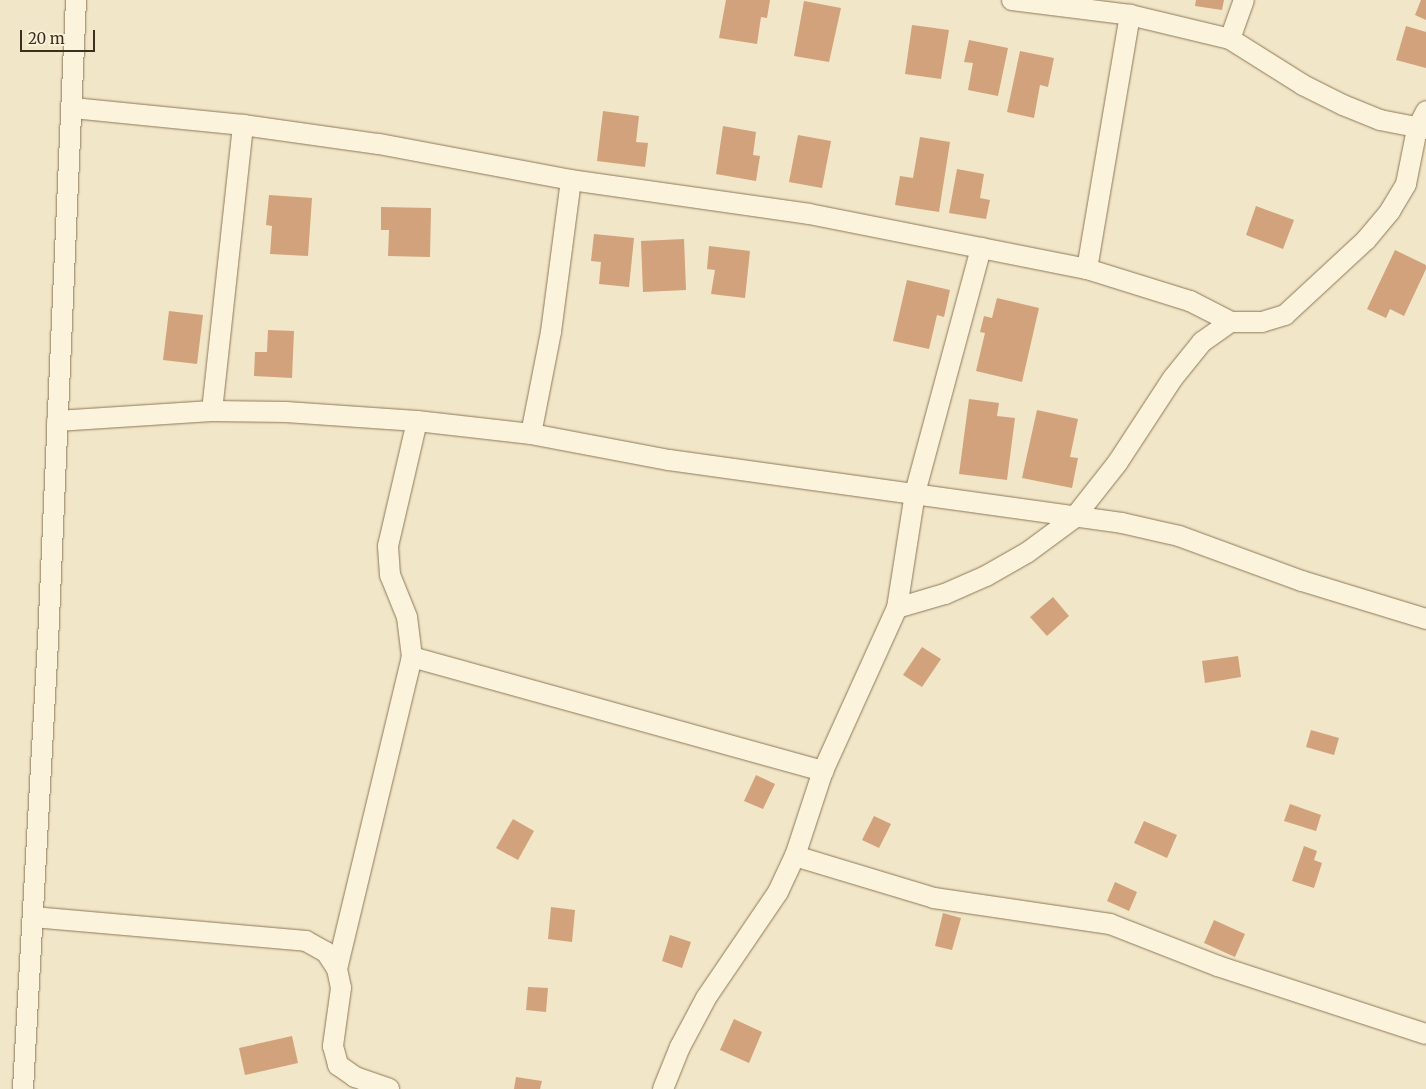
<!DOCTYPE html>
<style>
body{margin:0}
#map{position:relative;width:1426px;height:1089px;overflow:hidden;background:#f1e6c7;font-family:Merriweather,serif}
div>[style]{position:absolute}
.building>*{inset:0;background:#d1a27b}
.roads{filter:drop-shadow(0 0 1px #8e785b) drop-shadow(0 0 1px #8e785b)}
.minor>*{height:20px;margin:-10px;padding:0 10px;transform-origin:10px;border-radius:10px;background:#fbf3db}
span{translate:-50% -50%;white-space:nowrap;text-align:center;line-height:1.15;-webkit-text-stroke:4px #f8f0d7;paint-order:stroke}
.scale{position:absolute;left:20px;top:30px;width:75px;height:22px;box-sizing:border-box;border:2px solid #3d2f1f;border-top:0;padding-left:6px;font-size:15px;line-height:18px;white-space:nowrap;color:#3d2f1f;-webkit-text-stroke:4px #f8f0d7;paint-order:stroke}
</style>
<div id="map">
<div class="building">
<i style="clip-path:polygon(726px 0,770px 0,767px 18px,761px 17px,757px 44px,719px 38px)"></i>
<i style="clip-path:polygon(1196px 0,1224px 0,1222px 10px,1195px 6px)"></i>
<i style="clip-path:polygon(1421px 0,1426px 0,1426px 20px,1415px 15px)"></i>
<i style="clip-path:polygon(804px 1px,841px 8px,829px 62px,794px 56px)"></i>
<i style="clip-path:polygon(912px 25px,949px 30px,941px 79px,905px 74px)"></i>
<i style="clip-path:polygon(1406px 26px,1426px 32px,1426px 68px,1396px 60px)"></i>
<i style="clip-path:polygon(969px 40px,1008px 48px,998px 96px,968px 90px,973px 63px,964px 62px)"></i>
<i style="clip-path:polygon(1020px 51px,1054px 58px,1048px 87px,1040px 85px,1034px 118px,1007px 112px)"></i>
<i style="clip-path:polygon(603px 111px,639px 116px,636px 142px,648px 143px,645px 167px,597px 161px)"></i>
<i style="clip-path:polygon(723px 126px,756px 132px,753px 155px,760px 156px,756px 181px,716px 174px)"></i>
<i style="clip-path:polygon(798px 135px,831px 141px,822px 188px,789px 182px)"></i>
<i style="clip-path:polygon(920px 137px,950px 142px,939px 212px,895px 205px,900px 176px,913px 178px)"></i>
<i style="clip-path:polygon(957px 169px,984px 174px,980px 198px,990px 200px,986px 219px,949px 213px)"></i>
<i style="clip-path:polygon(269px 195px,312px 198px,308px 256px,270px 254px,272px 226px,266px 225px)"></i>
<i style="clip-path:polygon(1256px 206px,1294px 220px,1283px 249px,1246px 235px)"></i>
<i style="clip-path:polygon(381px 207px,431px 208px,430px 257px,388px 256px,389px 230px,381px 230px)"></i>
<i style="clip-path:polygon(594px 234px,634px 238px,629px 287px,599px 284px,601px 262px,591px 261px)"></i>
<i style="clip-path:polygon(684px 239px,686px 290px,643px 292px,641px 241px)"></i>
<i style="clip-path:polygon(709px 246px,750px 251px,745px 298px,711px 294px,715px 270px,707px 269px)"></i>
<i style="clip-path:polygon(1395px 250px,1426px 265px,1426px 269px,1404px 316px,1390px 309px,1386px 318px,1367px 309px)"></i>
<i style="clip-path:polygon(907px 280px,950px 290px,944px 317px,937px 315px,929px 349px,893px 341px)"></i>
<i style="clip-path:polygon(997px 298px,1039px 308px,1022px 382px,976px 371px,985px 333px,980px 332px,984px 316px,992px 318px)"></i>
<i style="clip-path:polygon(169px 311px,203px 315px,197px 364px,163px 360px)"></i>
<i style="clip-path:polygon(268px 330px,294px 331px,292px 378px,254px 376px,255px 352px,267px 352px)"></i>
<i style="clip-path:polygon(969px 399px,999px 403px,997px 416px,1015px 418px,1007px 480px,959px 474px)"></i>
<i style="clip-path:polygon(1037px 410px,1078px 419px,1070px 457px,1078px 458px,1072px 488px,1022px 478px)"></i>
<i style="clip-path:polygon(1053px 597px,1069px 616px,1047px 636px,1030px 617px)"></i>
<i style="clip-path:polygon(922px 647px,941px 659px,922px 687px,903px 675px)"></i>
<i style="clip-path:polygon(1238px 656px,1241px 677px,1205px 683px,1202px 661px)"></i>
<i style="clip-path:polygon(1311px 730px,1339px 738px,1334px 755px,1306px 747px)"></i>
<i style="clip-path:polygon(756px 775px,775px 784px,763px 809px,744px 801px)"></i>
<i style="clip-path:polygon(1290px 804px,1321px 815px,1316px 831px,1284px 821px)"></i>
<i style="clip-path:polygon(874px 816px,891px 824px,879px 848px,862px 840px)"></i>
<i style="clip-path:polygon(513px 819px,534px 831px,518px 860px,496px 848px)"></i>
<i style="clip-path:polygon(1144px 821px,1177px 835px,1167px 858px,1134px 843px)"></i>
<i style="clip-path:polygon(1304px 846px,1317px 851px,1314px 860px,1322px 863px,1314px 888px,1292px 881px)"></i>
<i style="clip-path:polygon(1115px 882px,1137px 892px,1129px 911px,1107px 901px)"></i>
<i style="clip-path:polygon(551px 907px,575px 910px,572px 942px,548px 939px)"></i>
<i style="clip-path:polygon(943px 913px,961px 918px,952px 950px,935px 946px)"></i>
<i style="clip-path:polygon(1214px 920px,1245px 934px,1235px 957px,1204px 943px)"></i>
<i style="clip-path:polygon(670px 935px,691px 942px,682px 968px,662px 961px)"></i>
<i style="clip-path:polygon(528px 987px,548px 988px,546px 1012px,526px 1010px)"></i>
<i style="clip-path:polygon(734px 1019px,762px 1032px,749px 1063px,720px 1050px)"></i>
<i style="clip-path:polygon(292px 1036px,298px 1063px,245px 1075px,239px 1048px)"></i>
<i style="clip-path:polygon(516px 1077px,542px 1081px,540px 1089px,514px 1089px)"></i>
</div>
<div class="roads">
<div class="minor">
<i style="left:1012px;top:0;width:119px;rotate:7.2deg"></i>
<i style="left:1130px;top:15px;width:103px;rotate:13.5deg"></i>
<i style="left:1230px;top:39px;width:86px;rotate:32.2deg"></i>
<i style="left:1303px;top:85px;width:45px;rotate:26.6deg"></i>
<i style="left:1343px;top:105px;width:40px;rotate:22deg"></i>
<i style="left:1380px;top:120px;width:47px;rotate:11.1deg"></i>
<i style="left:1230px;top:39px;width:41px;rotate:-70.3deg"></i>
<i style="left:73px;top:108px;width:171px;rotate:5.7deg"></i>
<i style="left:243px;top:125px;width:137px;rotate:8deg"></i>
<i style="left:379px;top:144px;width:195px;rotate:10.6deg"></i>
<i style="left:571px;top:180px;width:240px;rotate:8.1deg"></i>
<i style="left:809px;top:214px;width:283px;rotate:11.2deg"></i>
<i style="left:1087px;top:269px;width:108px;rotate:17.3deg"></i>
<i style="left:1190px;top:301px;width:46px;rotate:27.1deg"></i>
<i style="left:1087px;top:269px;width:258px;rotate:-80.4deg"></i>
<i style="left:212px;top:411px;width:288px;rotate:-83.8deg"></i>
<i style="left:57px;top:421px;width:155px;rotate:-3.7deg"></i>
<i style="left:212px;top:411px;width:74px;rotate:0.8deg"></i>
<i style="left:286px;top:412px;width:131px;rotate:3.9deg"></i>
<i style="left:417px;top:421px;width:115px;rotate:6.5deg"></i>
<i style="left:531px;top:434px;width:140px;rotate:10.7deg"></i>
<i style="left:669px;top:460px;width:457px;rotate:7.9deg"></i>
<i style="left:1122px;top:523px;width:58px;rotate:12.8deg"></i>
<i style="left:1179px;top:536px;width:131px;rotate:20.1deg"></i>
<i style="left:1302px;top:581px;width:130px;rotate:17deg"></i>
<i style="left:531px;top:434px;width:104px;rotate:-78.9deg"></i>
<i style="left:551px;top:332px;width:153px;rotate:-82.5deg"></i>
<i style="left:897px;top:608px;width:116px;rotate:-81.1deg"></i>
<i style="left:915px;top:493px;width:254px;rotate:-74.9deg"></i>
<i style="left:412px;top:657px;width:427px;rotate:15.5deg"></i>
<i style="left:795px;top:856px;width:145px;rotate:16.8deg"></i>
<i style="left:934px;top:898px;width:178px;rotate:8.4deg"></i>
<i style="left:1110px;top:924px;width:116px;rotate:21.3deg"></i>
<i style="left:1218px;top:966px;width:219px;rotate:18.1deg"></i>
<i style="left:33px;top:917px;width:274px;rotate:5deg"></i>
<i style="left:306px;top:941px;width:23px;rotate:29deg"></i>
<i style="left:326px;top:952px;width:20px;rotate:57deg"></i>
<i style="left:337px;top:969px;width:19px;rotate:78deg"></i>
<i style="left:341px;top:988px;width:59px;rotate:97.9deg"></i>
<i style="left:333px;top:1046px;width:20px;rotate:75deg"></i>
<i style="left:338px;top:1065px;width:21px;rotate:35deg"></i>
<i style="left:355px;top:1077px;width:36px;rotate:19deg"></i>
<i style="left:337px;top:969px;width:321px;rotate:-76.5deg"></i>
<i style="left:412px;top:657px;width:40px;rotate:-97.1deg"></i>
<i style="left:407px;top:617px;width:45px;rotate:-112deg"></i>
<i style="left:390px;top:575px;width:29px;rotate:-94deg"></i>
<i style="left:388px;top:546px;width:128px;rotate:-76.9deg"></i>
<i style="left:23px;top:1089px;width:449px;rotate:-86.8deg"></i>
<i style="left:48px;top:641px;width:642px;rotate:-87.5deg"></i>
<i style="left:663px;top:1089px;width:45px;rotate:-68deg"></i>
<i style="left:680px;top:1047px;width:55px;rotate:-62deg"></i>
<i style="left:706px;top:998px;width:128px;rotate:-55.8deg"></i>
<i style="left:778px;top:892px;width:40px;rotate:-65deg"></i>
<i style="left:795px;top:856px;width:89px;rotate:-71.8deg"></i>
<i style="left:823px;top:771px;width:179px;rotate:-65.6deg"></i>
<i style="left:897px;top:608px;width:50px;rotate:-16.3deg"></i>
<i style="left:945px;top:594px;width:45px;rotate:-23.7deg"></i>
<i style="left:986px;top:576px;width:48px;rotate:-29.7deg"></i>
<i style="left:1028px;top:552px;width:57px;rotate:-36.5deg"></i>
<i style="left:1074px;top:518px;width:71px;rotate:-51.8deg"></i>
<i style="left:1118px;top:462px;width:100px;rotate:-56.8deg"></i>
<i style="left:1173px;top:378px;width:46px;rotate:-51.1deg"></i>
<i style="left:1202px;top:342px;width:35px;rotate:-35deg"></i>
<i style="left:1231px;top:322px;width:31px"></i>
<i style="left:1262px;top:322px;width:24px;rotate:-17deg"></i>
<i style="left:1285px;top:315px;width:110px;rotate:-42.8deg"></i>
<i style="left:1366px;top:240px;width:38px;rotate:-50deg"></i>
<i style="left:1390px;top:211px;width:31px;rotate:-59deg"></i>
<i style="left:1406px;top:184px;width:56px;rotate:-78.7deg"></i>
<i style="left:1417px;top:129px;width:20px;rotate:-63deg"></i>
</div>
</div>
<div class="scale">20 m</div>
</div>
